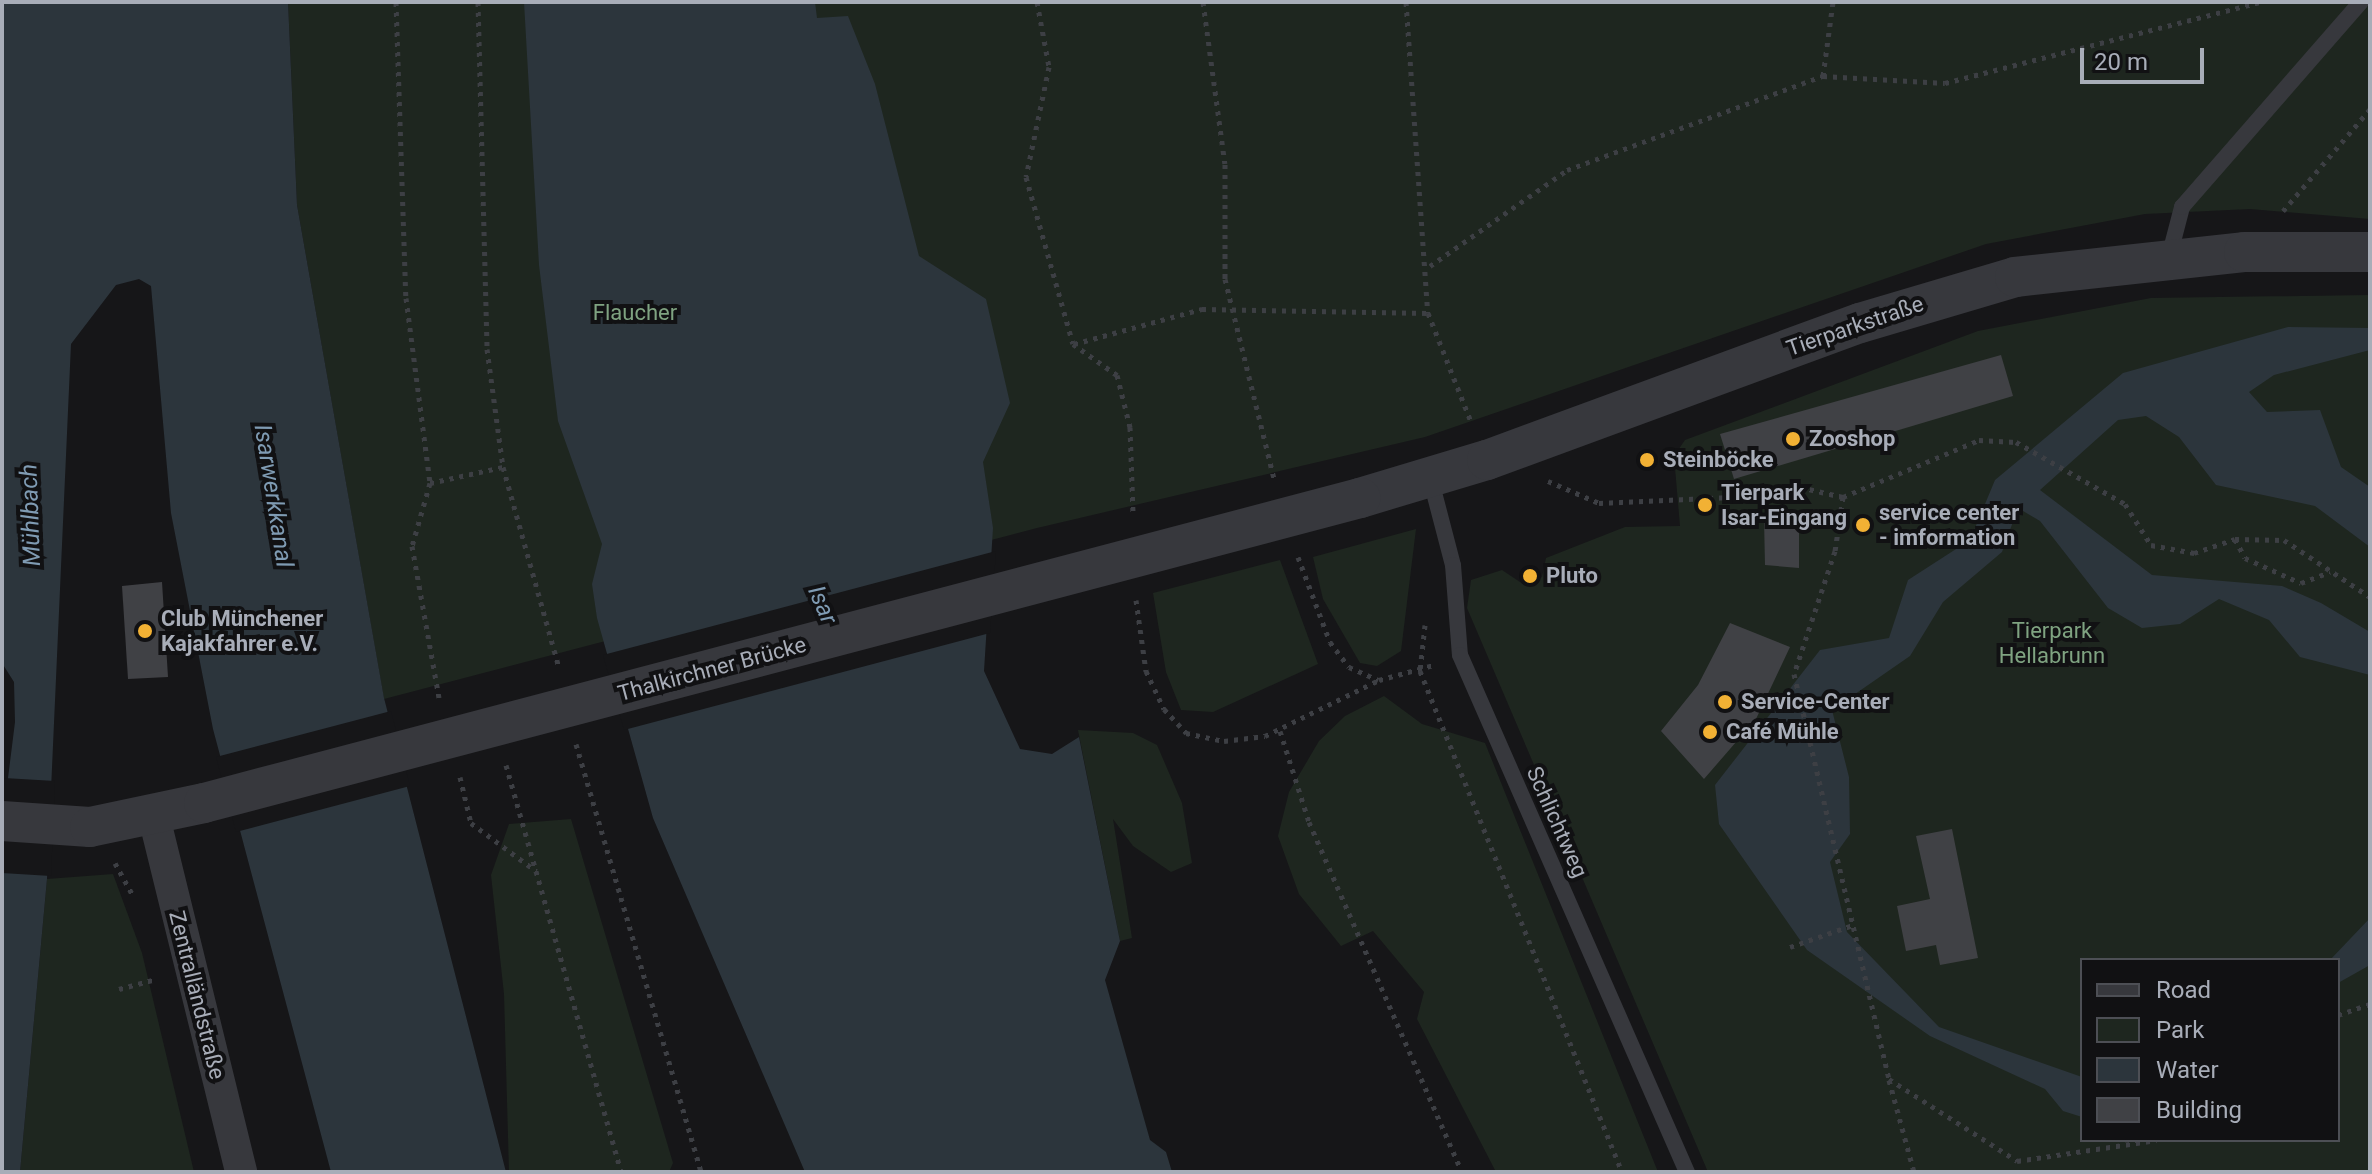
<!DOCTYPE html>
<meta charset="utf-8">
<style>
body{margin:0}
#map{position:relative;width:2372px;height:1174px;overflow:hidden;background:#161618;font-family:Roboto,sans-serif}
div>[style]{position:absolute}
.green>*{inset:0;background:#1e261f}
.water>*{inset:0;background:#2c353c}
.pier>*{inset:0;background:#161618}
.building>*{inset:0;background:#404145}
.path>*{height:5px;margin-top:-2.5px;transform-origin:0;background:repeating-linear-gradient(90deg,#3d3f44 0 4px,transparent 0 10px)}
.service>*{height:16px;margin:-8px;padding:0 8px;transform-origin:8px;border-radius:8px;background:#37383d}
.minor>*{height:32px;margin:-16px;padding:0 16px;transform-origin:16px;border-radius:16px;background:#37383d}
.tertiary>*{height:40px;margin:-20px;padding:0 20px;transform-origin:20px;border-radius:20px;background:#37383d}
.tertiary-bridge>*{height:40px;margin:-20px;padding:0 20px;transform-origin:20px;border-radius:20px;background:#37383d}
.dots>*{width:22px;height:22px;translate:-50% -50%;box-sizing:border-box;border:4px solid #111113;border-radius:50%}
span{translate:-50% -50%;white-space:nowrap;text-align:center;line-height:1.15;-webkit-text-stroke:8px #111113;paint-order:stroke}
.park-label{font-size:22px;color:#7fa381}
.street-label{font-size:22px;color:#a8adb8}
.poi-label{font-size:22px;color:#a8adb8;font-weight:700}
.left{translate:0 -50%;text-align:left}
.water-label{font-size:24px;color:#7f9bb3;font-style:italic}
.frame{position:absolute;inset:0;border:4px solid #a8adb8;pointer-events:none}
.legend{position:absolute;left:2080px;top:958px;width:260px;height:184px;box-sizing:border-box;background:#111113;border:2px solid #4d4f55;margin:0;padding:10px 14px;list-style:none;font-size:24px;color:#a8adb8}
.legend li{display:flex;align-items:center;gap:16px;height:40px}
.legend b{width:40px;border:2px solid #4d4f55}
.scale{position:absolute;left:2080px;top:48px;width:124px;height:36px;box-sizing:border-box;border:4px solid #a8adb8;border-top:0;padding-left:10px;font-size:24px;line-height:28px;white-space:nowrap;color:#a8adb8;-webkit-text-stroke:6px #111113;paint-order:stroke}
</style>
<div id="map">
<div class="green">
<i style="clip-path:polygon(288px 2px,2370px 2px,2370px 219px,2250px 209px,2145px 214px,1986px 244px,1425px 437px,1037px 528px,384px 699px,297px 205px)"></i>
<i style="clip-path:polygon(evenodd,2370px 295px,2370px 1172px,1708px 1172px,1467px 608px,1471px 580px,1502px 570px,1526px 586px,1542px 577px,1546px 558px,1625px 527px,1680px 526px,1674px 456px,1685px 440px,1978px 331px,2151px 298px,2370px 295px,2082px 960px,2338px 960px,2338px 1140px,2082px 1140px,2082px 960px)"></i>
<i style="clip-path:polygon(1416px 529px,1401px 651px,1377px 666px,1360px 663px,1323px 599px,1313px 557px)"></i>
<i style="clip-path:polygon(1280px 560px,1318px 664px,1213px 712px,1181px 710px,1166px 672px,1153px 593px)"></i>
<i style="clip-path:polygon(1384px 696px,1422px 724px,1485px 743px,1658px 1172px,1496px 1172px,1417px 1019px,1424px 992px,1373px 931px,1341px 946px,1299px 894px,1278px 836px,1289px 792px,1319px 741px,1345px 716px)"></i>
<i style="clip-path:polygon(1078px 730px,1133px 733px,1157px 745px,1182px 803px,1192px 863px,1171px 872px,1133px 846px,1113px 819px,1132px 938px,1120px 941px)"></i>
<i style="clip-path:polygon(571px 819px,673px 1163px,669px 1172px,509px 1172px,504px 994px,491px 875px,509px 824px)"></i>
<i style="clip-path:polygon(113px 874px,142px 953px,194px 1172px,20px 1172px,47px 879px)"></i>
</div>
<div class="water">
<i style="clip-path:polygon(4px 2px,288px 2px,297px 205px,384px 698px,506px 1172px,331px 1172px,213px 729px,171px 513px,151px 286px,139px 279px,116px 285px,71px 344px,47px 879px,20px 1172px,2px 1172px,2px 826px,15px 722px,14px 682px,2px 663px)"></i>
<i style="clip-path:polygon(524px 2px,815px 2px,817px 18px,848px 16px,875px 84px,919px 256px,986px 299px,1010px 403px,983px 462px,993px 528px,984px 671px,1020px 749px,1052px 754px,1079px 737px,1120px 941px,1105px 980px,1150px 1140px,1166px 1152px,1172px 1172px,805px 1172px,653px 818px,597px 618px,592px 584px,602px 544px,558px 421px,539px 265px)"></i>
<i style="clip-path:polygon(2288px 327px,2370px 328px,2370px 350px,2274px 375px,2249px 392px,2267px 412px,2320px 410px,2341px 467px,2370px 487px,2370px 547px,2315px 506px,2216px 485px,2179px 437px,2146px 416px,2118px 420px,2040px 490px,2152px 575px,2282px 586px,2321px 603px,2370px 632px,2370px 675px,2300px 657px,2269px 620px,2219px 599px,2180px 624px,2142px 628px,2108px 608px,2040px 521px,2018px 508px,2002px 552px,1943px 602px,1910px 656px,1832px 710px,1849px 777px,1850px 834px,1830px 862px,1847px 932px,1939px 1027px,2082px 1077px,2082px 1117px,2063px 1111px,2045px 1089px,1930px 1036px,1807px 950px,1719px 824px,1715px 785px,1820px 650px,1889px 638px,1908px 580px,1970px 540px,1995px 480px,2123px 373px)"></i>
<i style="clip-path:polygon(2370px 918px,2370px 965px,2338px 983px,2338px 960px,2330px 960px)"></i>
</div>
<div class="pier">
<i style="clip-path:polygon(996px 551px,990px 633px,624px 730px,603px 655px)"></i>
<i style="clip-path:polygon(391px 711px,410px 786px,236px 832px,216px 757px)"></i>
<i style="clip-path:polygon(4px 778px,55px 781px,51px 876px,2px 873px)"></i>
</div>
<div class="building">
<i style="clip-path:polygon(2001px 355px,2013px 396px,1734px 479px,1720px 434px)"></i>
<i style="clip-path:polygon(1799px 517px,1799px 568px,1765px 565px,1764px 519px)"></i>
<i style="clip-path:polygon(162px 582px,168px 677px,128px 679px,122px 586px)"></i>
<i style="clip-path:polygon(1730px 623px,1790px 647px,1756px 719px,1704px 779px,1661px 731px,1698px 685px)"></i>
<i style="clip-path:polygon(1952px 829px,1978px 958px,1940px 965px,1936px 945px,1906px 951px,1897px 906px,1930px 899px,1916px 836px)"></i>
</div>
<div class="path">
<i style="left:396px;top:2px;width:296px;rotate:88.1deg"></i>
<i style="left:406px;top:298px;width:187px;rotate:82.6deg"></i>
<i style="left:430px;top:483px;width:66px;rotate:105.9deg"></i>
<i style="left:412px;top:546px;width:154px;rotate:79.9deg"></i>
<i style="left:478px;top:2px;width:347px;rotate:88.5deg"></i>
<i style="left:487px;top:349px;width:119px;rotate:82.3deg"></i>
<i style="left:503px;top:467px;width:209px;rotate:74.4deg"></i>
<i style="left:1037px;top:2px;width:66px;rotate:79.5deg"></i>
<i style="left:1049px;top:67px;width:112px;rotate:101.8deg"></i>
<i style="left:1026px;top:177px;width:173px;rotate:74.3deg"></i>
<i style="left:1073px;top:344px;width:54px;rotate:35.2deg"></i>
<i style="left:1117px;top:375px;width:54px;rotate:76deg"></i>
<i style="left:1130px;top:427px;width:87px;rotate:88deg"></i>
<i style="left:1203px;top:2px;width:163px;rotate:82.3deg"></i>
<i style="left:1225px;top:164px;width:115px;rotate:90deg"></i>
<i style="left:1225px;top:279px;width:205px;rotate:76.2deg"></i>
<i style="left:1406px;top:2px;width:312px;rotate:86deg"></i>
<i style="left:1428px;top:313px;width:119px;rotate:68.4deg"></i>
<i style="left:1823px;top:76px;width:122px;rotate:3.3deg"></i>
<i style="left:1945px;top:83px;width:326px;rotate:-14.4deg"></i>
<i style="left:2283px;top:211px;width:134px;rotate:-49.5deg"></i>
<i style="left:1430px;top:266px;width:167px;rotate:-35deg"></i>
<i style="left:1567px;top:170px;width:273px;rotate:-20.2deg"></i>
<i style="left:1823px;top:76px;width:75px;rotate:-82.3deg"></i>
<i style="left:1074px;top:344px;width:133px;rotate:-15.3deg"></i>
<i style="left:1202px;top:309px;width:226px;rotate:1deg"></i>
<i style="left:1548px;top:481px;width:56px;rotate:23.3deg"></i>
<i style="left:1599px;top:503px;width:155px;rotate:-2.6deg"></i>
<i style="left:430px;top:483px;width:75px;rotate:-12.4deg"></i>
<i style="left:1800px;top:487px;width:44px;rotate:13.1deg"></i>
<i style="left:1843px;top:497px;width:147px;rotate:-22.7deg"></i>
<i style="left:1979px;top:440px;width:37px;rotate:3deg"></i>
<i style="left:2016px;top:442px;width:125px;rotate:29.6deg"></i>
<i style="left:2125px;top:504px;width:49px;rotate:57.6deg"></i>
<i style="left:2151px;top:545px;width:44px;rotate:10.5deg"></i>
<i style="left:2194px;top:553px;width:43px;rotate:-18.9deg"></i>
<i style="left:2235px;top:539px;width:49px;rotate:1.2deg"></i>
<i style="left:2284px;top:540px;width:103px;rotate:33.5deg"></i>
<i style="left:1843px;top:497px;width:55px;rotate:98.4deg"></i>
<i style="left:1835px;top:551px;width:130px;rotate:108.4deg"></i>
<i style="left:1794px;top:674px;width:416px;rotate:76.8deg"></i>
<i style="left:1889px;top:1079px;width:152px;rotate:32.6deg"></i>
<i style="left:2017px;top:1161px;width:141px;rotate:-8.6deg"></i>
<i style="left:2235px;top:539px;width:21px;rotate:62deg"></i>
<i style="left:2245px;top:558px;width:61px;rotate:24.1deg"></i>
<i style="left:2301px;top:583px;width:31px;rotate:-21deg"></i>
<i style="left:1298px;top:557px;width:91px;rotate:69.4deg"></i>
<i style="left:1330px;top:642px;width:31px;rotate:53deg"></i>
<i style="left:1349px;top:667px;width:32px;rotate:24deg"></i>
<i style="left:1136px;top:600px;width:72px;rotate:82deg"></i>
<i style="left:1146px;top:671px;width:42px;rotate:64.7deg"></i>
<i style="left:1164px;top:709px;width:33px;rotate:47deg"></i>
<i style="left:1186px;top:733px;width:39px;rotate:12deg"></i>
<i style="left:1224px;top:741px;width:41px;rotate:-7deg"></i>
<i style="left:1265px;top:736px;width:127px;rotate:-26.2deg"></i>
<i style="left:1379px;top:680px;width:57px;rotate:-15.3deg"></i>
<i style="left:1425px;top:625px;width:46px;rotate:96.2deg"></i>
<i style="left:1420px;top:671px;width:540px;rotate:68.04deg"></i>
<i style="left:1280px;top:731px;width:96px;rotate:72.3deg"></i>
<i style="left:1309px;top:822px;width:382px;rotate:66.4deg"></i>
<i style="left:576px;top:744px;width:446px;rotate:73.7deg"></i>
<i style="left:506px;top:765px;width:423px;rotate:74.2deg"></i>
<i style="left:460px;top:777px;width:47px;rotate:76.6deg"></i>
<i style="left:471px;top:823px;width:81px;rotate:36.4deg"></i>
<i style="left:115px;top:863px;width:38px;rotate:61deg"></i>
<i style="left:1790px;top:947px;width:67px;rotate:-19.2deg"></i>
<i style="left:119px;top:989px;width:39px;rotate:-15deg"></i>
<i style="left:2338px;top:1015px;width:34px;rotate:-19deg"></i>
<i style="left:1889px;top:1080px;width:95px;rotate:74.8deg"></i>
</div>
<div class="service">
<i style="left:2169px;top:257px;width:52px;rotate:-75.4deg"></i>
<i style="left:2182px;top:207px;width:272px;rotate:-48.9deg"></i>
<i style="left:1430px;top:477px;width:91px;rotate:75.4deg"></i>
<i style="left:1453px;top:565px;width:90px;rotate:85.6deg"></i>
<i style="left:1460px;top:655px;width:565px;rotate:66.3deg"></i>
</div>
<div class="minor">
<i style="left:154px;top:817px;width:366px;rotate:76.2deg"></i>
</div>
<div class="tertiary">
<i style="left:1360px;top:498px;width:133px;rotate:-16.7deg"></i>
<i style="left:1487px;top:460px;width:397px;rotate:-20.2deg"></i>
<i style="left:1860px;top:323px;width:162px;rotate:-16.5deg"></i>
<i style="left:2015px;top:277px;width:230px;rotate:-6.2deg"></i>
<i style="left:2244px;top:252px;width:126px"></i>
<i style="left:2px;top:821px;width:88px;rotate:3.9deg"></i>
<i style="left:90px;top:827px;width:116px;rotate:-11.9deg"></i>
</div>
<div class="tertiary-bridge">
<i style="left:204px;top:803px;width:1196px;rotate:-14.78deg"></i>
</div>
<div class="dots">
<i style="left:1793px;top:439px;background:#f2b134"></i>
<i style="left:1647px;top:460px;background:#f2b134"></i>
<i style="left:1705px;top:505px;background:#f2b134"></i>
<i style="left:1863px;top:525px;background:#f2b134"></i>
<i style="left:1530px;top:576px;background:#f2b134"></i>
<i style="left:145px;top:631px;background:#f2b134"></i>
<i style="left:1725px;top:702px;background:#f2b134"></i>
<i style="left:1710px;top:732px;background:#f2b134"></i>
</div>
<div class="park-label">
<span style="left:635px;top:313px">Flaucher</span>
<span style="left:2052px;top:643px">Tierpark<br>Hellabrunn</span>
</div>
<div class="street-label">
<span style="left:1855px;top:326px;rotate:-19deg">Tierparkstraße</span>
<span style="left:712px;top:669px;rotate:-15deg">Thalkirchner Brücke</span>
<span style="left:1557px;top:822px;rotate:66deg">Schlichtweg</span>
<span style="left:197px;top:995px;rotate:76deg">Zentralländstraße</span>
</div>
<div class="poi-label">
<span class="left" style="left:1809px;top:439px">Zooshop</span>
<span class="left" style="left:1663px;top:460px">Steinböcke</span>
<span class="left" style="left:1721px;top:505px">Tierpark<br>Isar-Eingang</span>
<span class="left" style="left:1879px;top:525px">service center<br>- imformation</span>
<span class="left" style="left:1546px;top:576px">Pluto</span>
<span class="left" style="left:161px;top:631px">Club Münchener<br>Kajakfahrer e.V.</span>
<span class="left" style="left:1741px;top:702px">Service-Center</span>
<span class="left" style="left:1726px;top:732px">Café Mühle</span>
</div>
<div class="water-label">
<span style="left:273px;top:496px;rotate:81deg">Isarwerkkanal</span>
<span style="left:31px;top:515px;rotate:-92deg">Mühlbach</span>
<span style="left:822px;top:605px;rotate:67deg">Isar</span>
</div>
<div class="frame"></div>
<ul class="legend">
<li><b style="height:10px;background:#37383d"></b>Road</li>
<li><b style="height:22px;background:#1e261f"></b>Park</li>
<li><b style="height:22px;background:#2c353c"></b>Water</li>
<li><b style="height:22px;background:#404145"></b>Building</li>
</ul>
<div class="scale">20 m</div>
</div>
